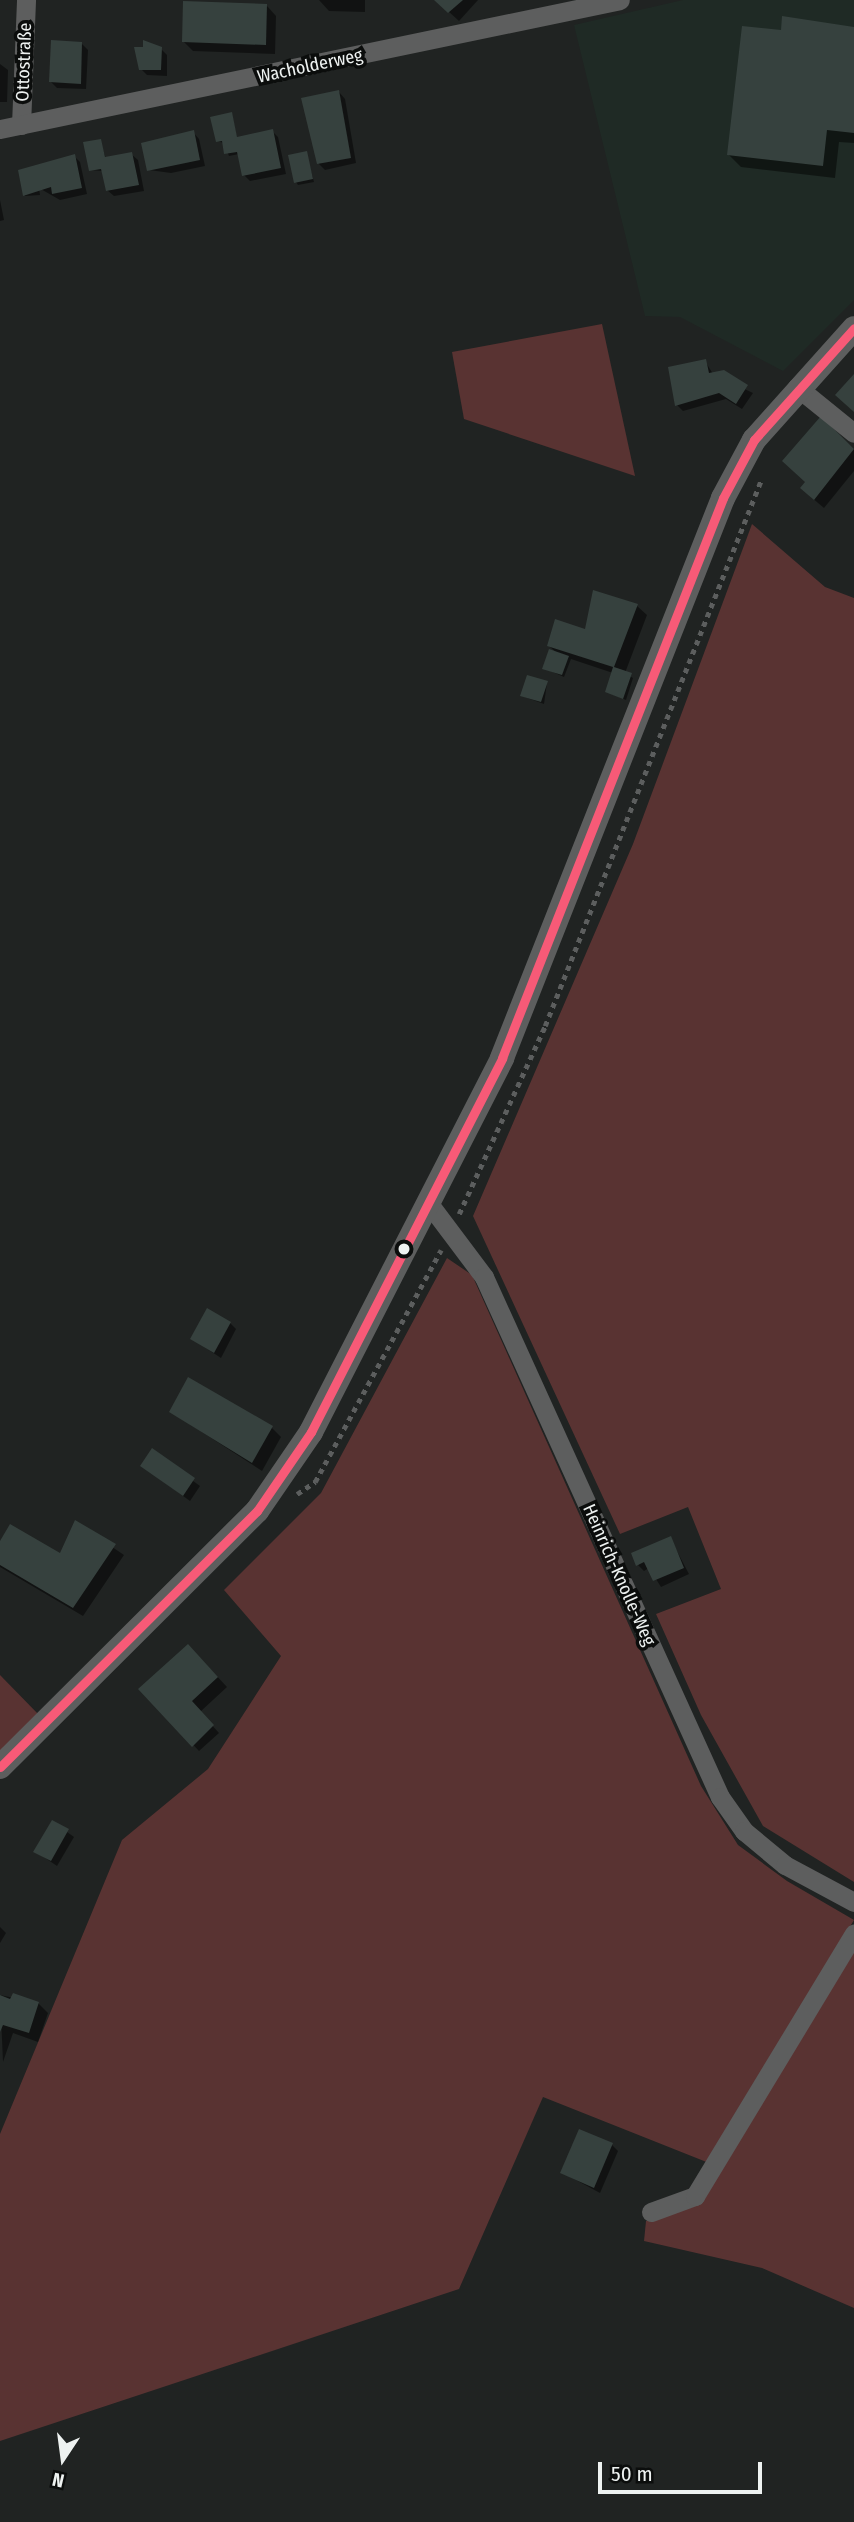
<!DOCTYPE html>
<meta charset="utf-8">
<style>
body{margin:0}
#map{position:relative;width:854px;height:2522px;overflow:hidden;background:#202322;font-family:"Fira Sans Condensed",sans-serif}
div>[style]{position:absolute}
.built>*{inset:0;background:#1f2a25}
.green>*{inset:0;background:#593332}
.shadow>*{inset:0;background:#0007}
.building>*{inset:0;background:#36413e}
.path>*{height:4.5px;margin-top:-2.25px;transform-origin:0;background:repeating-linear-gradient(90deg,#5c5e5e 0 5px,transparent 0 10px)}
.minor>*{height:19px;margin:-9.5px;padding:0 9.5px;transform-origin:9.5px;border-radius:9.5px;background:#5d5e5e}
.tertiary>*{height:24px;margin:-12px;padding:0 12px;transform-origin:12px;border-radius:12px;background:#5d5e5e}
.bus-1>*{height:9px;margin:-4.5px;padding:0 4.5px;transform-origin:4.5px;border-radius:4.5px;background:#f75a77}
.dots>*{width:19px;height:19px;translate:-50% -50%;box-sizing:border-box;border:4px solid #0b0d0c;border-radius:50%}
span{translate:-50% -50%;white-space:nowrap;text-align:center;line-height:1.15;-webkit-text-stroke:7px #0b0d0c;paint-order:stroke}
.street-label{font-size:18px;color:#eef2f1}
.north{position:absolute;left:28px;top:2424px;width:70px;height:70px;-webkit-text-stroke:5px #0b0d0c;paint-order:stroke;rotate:193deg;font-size:19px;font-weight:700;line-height:28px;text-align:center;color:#eef2f1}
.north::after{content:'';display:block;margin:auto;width:24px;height:32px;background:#eef2f1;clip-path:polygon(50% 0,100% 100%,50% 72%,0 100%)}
.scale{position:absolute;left:598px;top:2462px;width:164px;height:32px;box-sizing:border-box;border:4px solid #eef2f1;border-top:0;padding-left:9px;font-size:21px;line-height:24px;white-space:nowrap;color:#eef2f1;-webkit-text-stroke:5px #0b0d0c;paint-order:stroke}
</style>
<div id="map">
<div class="built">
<i style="clip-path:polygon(683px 0,854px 0,854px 300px,783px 371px,680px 317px,645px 316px,574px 25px)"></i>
</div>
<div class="green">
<i style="clip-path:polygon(602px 324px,635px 476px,464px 419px,452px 352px)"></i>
<i style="clip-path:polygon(752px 524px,825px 587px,854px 598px,854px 1882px,763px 1826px,701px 1715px,656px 1614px,721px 1589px,688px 1507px,620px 1534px,473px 1216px,633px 844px)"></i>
<i style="clip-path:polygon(447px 1258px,472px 1275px,701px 1786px,738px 1845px,787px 1881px,854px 1920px,709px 2163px,543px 2097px,459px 2289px,0 2441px,0 2134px,122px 1840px,208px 1769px,281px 1656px,224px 1590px,321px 1493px)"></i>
<i style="clip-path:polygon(0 1675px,40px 1716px,0 1755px)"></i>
<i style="clip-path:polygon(854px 1945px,854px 2308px,762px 2268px,644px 2241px,646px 2221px,697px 2202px)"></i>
</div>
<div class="shadow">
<i style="clip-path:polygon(319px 0,365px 0,365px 12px,329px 11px)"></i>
<i style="clip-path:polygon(436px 0,478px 0,459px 21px)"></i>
<i style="clip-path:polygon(267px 6px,276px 16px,275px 54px,193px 51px,184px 42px)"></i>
<i style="clip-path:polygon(854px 28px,854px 143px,839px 142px,835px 178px,741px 167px,728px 154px,782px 32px)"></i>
<i style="clip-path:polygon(81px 43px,88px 50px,86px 89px,57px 88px,51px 82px)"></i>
<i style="clip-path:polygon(144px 49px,161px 49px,167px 55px,167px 76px,147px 75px,141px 69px)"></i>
<i style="clip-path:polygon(0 64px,8px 70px,7px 102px,0 102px)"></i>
<i style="clip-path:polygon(339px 92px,345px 99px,356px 163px,325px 170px,319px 164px)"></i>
<i style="clip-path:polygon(232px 114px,237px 139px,272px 131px,278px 137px,286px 174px,250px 181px,244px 175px,239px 154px,229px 156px,224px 143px,217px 141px)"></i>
<i style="clip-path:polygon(193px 132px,199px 139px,205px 166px,171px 173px,149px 170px)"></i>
<i style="clip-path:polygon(100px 141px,106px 159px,131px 154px,138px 160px,144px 191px,114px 196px,107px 190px,103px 171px,90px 170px)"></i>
<i style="clip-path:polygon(306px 153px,314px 182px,298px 185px,296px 182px)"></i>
<i style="clip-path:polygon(74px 156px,80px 162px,87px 194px,60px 200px,39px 188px,40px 195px,25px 196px,20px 171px)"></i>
<i style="clip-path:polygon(0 200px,4px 220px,0 221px)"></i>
<i style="clip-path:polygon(705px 361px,713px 374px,753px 393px,742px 409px,726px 399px,683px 411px,677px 405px)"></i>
<i style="clip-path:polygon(821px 419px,854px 449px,854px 471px,824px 508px,811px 497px,807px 482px)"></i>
<i style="clip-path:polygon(637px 606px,647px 615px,625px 673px,633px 678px,626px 700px,607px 692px,613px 673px,571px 659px,564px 677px,544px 668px,558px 654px,549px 646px)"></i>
<i style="clip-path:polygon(547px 683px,544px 704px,522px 696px)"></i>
<i style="clip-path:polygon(230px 1323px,236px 1329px,221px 1358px,192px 1339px)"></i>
<i style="clip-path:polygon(171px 1412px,271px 1427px,281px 1437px,262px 1471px)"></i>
<i style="clip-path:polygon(152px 1451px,200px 1486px,190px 1501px,142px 1466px)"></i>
<i style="clip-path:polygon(75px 1522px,124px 1555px,83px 1616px,0 1567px,0 1544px,61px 1555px)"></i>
<i style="clip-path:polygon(670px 1538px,689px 1574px,661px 1587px,649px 1568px,644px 1571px,638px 1565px)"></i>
<i style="clip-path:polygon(198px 1656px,227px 1687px,200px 1712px,219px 1733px,199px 1751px,141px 1689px)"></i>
<i style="clip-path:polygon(53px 1822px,74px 1837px,57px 1866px,35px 1851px)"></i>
<i style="clip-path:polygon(0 1927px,6px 1933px,0 1943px)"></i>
<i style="clip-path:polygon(0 1995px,38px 2003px,48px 2013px,38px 2042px,13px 2033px,3px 2062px)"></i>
<i style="clip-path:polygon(612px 2145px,618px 2151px,600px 2193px,563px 2173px)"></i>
</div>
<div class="building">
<i style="clip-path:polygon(434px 0,463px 0,448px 13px)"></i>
<i style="clip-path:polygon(183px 1px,267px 4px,266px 45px,182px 42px)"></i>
<i style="clip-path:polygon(782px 16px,854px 27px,854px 133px,827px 130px,823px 166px,727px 155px,742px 26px,781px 30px)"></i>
<i style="clip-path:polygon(51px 40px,82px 42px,81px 84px,49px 82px)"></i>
<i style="clip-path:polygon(143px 40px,162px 47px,161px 70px,139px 70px,134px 47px,143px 47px)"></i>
<i style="clip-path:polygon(339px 90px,351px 158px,317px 164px,301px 98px)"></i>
<i style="clip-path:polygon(232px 112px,237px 137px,273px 129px,281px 168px,242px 176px,237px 152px,224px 154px,222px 141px,216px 142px,210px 117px)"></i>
<i style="clip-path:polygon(194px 130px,200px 160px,147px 171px,141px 143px)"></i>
<i style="clip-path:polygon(101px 139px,105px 157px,132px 152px,139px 185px,106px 191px,101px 169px,89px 171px,83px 142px)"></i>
<i style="clip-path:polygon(307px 151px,313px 179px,294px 183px,288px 155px)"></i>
<i style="clip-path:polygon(75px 154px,82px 188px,52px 194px,51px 187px,23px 196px,18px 170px)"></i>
<i style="clip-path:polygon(706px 359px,709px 373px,724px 370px,748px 385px,736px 404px,719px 393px,675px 406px,668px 367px)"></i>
<i style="clip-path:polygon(854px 374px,854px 412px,835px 395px)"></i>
<i style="clip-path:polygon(821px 416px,854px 449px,814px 500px,800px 488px,805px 482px,782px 461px)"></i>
<i style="clip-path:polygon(593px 590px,638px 604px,614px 667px,632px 673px,623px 699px,605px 692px,613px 667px,547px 646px,555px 619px,585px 629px)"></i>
<i style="clip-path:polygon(549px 649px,569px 656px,562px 675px,542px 669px)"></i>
<i style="clip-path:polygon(527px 675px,548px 681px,541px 702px,520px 696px)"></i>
<i style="clip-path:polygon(207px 1308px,231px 1322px,214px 1353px,190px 1339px)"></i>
<i style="clip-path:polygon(188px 1377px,273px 1426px,252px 1463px,169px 1412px)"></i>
<i style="clip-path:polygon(152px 1448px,195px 1478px,183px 1496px,140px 1466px)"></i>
<i style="clip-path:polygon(75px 1520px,116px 1544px,73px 1608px,0 1565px,0 1541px,10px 1524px,60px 1553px)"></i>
<i style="clip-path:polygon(671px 1536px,684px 1568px,653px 1581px,644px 1562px,636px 1566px,631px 1553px)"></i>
<i style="clip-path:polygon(188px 1644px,218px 1677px,192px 1701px,214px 1725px,192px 1747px,138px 1689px)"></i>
<i style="clip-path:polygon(52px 1820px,69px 1829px,51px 1861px,33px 1852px)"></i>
<i style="clip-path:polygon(13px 1993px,39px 2002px,29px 2033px,3px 2025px,0 2032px,0 1995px,10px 1999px)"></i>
<i style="clip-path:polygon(579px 2129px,613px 2143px,594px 2188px,560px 2173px)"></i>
</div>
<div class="path">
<i style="left:459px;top:1214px;width:207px;rotate:-65.4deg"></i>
<i style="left:545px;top:1026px;width:589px;rotate:-68.4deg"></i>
<i style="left:297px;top:1494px;width:22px;rotate:-34deg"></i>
<i style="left:315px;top:1482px;width:264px;rotate:-61.5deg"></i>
</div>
<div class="minor">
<i style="left:21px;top:125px;width:125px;rotate:-87.7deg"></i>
<i style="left:0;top:129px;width:633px;rotate:-11.75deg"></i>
<i style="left:797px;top:387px;width:73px;rotate:38.9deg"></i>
<i style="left:430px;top:1205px;width:90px;rotate:53.1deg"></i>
<i style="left:484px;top:1277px;width:571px;rotate:65.59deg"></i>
<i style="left:720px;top:1797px;width:42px;rotate:54.8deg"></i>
<i style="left:744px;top:1831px;width:53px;rotate:39.7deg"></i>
<i style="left:785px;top:1865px;width:78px;rotate:28.2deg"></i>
<i style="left:651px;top:2212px;width:47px;rotate:-20deg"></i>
<i style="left:695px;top:2196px;width:307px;rotate:-58.8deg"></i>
</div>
<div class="tertiary">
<i style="left:0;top:1767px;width:363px;rotate:-44.9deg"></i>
<i style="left:257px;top:1511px;width:96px;rotate:-55.6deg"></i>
<i style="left:311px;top:1432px;width:420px;rotate:-62.9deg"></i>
<i style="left:502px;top:1058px;width:602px;rotate:-68.46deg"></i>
<i style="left:723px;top:498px;width:66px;rotate:-61.9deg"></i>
<i style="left:754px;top:440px;width:150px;rotate:-48.2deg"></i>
</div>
<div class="bus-1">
<i style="left:0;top:1767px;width:363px;rotate:-44.9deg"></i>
<i style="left:257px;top:1511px;width:96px;rotate:-55.6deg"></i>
<i style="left:311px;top:1432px;width:420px;rotate:-62.9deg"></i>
<i style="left:502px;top:1058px;width:602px;rotate:-68.46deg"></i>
<i style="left:723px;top:498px;width:66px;rotate:-61.9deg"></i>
<i style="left:754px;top:440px;width:150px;rotate:-48.2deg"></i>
</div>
<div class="dots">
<i style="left:404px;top:1249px;background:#eef2f1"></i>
</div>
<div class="street-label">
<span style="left:24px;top:62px;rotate:-88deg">Ottostraße</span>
<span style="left:310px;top:66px;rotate:-12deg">Wacholderweg</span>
<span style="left:619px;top:1575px;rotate:66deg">Heinrich-Knolle-Weg</span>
</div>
<div class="north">N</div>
<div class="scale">50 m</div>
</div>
